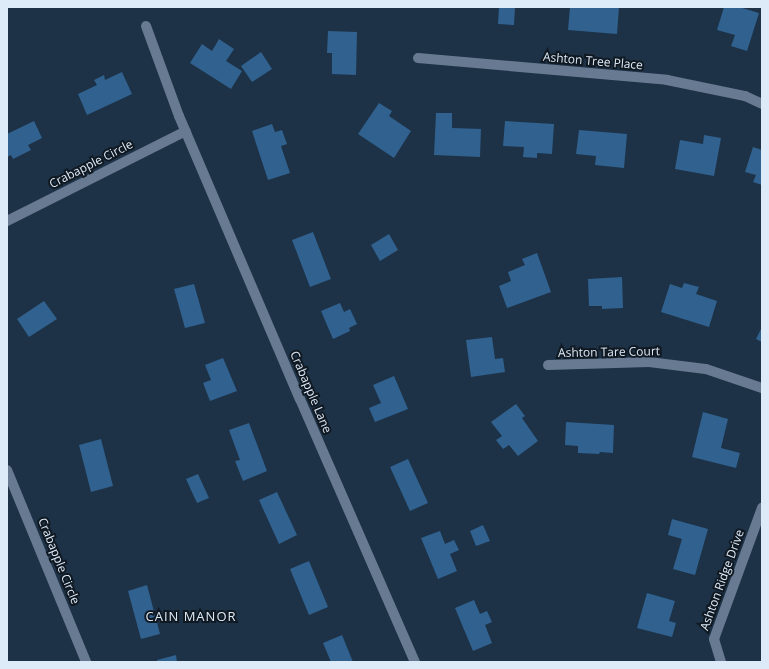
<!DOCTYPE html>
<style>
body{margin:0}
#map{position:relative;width:769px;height:669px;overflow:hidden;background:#1d3246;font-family:"Open Sans",sans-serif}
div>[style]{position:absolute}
.building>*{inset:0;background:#30618f}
.minor>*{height:10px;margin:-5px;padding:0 5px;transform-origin:5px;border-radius:5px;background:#687a91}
span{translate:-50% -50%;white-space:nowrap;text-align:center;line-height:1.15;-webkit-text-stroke:4px #101922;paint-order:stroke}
.street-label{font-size:12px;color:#ddeaf8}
.neighbourhood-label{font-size:13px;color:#ddeaf8;letter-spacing:1px}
.frame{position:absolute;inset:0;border:8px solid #ddeaf8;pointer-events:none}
</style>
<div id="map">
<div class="building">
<i style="clip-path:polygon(499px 7px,515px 7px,514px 25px,498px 24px)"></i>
<i style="clip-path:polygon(570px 7px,619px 7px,617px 34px,568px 30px)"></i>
<i style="clip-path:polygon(724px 7px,739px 7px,759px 13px,747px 51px,731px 46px,735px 35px,717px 30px)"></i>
<i style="clip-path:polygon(328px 31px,357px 32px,356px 75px,332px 74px,332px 53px,327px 53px)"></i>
<i style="clip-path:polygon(219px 39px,234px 49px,226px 61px,242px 71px,231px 89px,190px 63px,202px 44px,212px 51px)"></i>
<i style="clip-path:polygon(261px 52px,272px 69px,252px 82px,241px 66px)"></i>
<i style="clip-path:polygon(122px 72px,132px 94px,87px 115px,78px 94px,97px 85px,94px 80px,104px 75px,105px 80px)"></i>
<i style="clip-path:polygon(379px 103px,392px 111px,389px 116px,411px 131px,394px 158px,358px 134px)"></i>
<i style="clip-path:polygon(436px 113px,452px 113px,452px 128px,481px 129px,480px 157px,434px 155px)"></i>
<i style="clip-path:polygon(34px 121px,42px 138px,28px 145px,31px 150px,13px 159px,11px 155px,7px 157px,7px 134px)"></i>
<i style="clip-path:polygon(505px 121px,554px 124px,552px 154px,537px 153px,537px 158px,523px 157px,524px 147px,503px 146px)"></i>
<i style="clip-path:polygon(272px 124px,275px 132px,282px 130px,287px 144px,281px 146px,290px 173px,268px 180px,252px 131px)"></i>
<i style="clip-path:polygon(579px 130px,627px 134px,624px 168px,595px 165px,596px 156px,576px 154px)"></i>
<i style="clip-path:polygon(704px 135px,721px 138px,714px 176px,675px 169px,680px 140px,703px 144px)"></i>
<i style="clip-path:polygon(753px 147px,762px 150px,762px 185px,753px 182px,756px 175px,745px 172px)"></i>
<i style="clip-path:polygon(313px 232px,331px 279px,310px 287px,292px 240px)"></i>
<i style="clip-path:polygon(389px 234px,398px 250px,380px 261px,371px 245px)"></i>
<i style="clip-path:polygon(537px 253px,551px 292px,507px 308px,499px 286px,511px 281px,508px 272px,525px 265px,522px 259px)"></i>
<i style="clip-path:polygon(622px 277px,623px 308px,602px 309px,602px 306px,589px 306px,588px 279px)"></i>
<i style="clip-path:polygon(684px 283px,699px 287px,696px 294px,717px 301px,709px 327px,661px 312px,670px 284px,682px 288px)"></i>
<i style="clip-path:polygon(194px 284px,205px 323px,185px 328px,174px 289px)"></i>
<i style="clip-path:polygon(44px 301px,57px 319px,29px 337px,17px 319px)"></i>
<i style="clip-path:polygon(340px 303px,344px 312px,350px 309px,357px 324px,349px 328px,350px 331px,333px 339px,321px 311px)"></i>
<i style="clip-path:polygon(762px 327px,762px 342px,756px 339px)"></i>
<i style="clip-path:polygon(492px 337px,495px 359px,503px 358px,505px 372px,471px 377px,466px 340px)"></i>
<i style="clip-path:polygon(223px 358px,237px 391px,210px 401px,203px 383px,211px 380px,205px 365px)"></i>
<i style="clip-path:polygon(394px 376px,408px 409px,375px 422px,369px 408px,381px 403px,373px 385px)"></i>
<i style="clip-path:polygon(516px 404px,525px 416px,522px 418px,538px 441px,518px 456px,509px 445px,503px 449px,496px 440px,502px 436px,491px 422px)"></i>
<i style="clip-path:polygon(703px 412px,728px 419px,721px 448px,740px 453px,736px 468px,692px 457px)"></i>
<i style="clip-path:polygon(566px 422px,614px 425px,613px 453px,600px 452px,599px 454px,578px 453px,578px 446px,565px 445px)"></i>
<i style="clip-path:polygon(249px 423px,267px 471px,243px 481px,235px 461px,240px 460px,229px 430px)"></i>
<i style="clip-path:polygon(101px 439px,113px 486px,91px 492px,79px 445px)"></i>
<i style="clip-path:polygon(408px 459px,428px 503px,410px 511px,390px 467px)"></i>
<i style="clip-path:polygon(198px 474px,209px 498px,197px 503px,186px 479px)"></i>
<i style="clip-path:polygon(277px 492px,297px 535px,279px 544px,259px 500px)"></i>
<i style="clip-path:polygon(672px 519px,708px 529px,695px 575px,673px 569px,682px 539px,668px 535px)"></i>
<i style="clip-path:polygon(483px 525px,490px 541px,476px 546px,470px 531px)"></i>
<i style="clip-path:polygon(440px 531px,445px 544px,454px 540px,459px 550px,450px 554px,457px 571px,438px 579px,421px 538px)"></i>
<i style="clip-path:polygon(309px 561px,328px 607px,309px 615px,290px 569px)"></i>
<i style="clip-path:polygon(147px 585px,160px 634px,141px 639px,128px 591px)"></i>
<i style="clip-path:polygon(647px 593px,675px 601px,669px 621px,676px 623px,672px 637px,637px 628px)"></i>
<i style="clip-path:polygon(474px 600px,480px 614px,487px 611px,492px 622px,485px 625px,492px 643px,473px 651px,455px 608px)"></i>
<i style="clip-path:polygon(342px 635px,353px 662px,331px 662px,323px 643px)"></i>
<i style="clip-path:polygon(176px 655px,177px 662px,157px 662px,157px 660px)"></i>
</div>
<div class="minor">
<i style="left:146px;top:26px;width:96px;rotate:69.9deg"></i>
<i style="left:179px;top:116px;width:308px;rotate:66.9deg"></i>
<i style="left:300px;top:399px;width:287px;rotate:66.4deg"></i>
<i style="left:418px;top:58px;width:250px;rotate:5deg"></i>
<i style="left:667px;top:80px;width:80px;rotate:11.6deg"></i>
<i style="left:745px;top:96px;width:19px;rotate:25deg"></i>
<i style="left:7px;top:221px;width:200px;rotate:-26.7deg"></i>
<i style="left:548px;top:365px;width:101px;rotate:-1.7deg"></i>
<i style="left:649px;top:362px;width:57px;rotate:7deg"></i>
<i style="left:706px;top:369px;width:59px;rotate:18.7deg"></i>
<i style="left:7px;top:470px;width:208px;rotate:67.6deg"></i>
<i style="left:721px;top:662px;width:24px;rotate:-107deg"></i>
<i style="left:714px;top:639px;width:140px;rotate:-69.9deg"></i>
</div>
<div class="street-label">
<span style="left:593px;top:61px;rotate:5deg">Ashton Tree Place</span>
<span style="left:91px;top:164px;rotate:-27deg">Crabapple Circle</span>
<span style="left:609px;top:352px;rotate:-1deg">Ashton Tare Court</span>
<span style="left:311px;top:392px;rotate:67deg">Crabapple Lane</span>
<span style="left:59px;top:561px;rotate:68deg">Crabapple Circle</span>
<span style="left:722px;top:580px;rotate:-70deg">Ashton Ridge Drive</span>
</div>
<div class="neighbourhood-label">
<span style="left:191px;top:616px">CAIN MANOR</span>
</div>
<div class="frame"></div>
</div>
